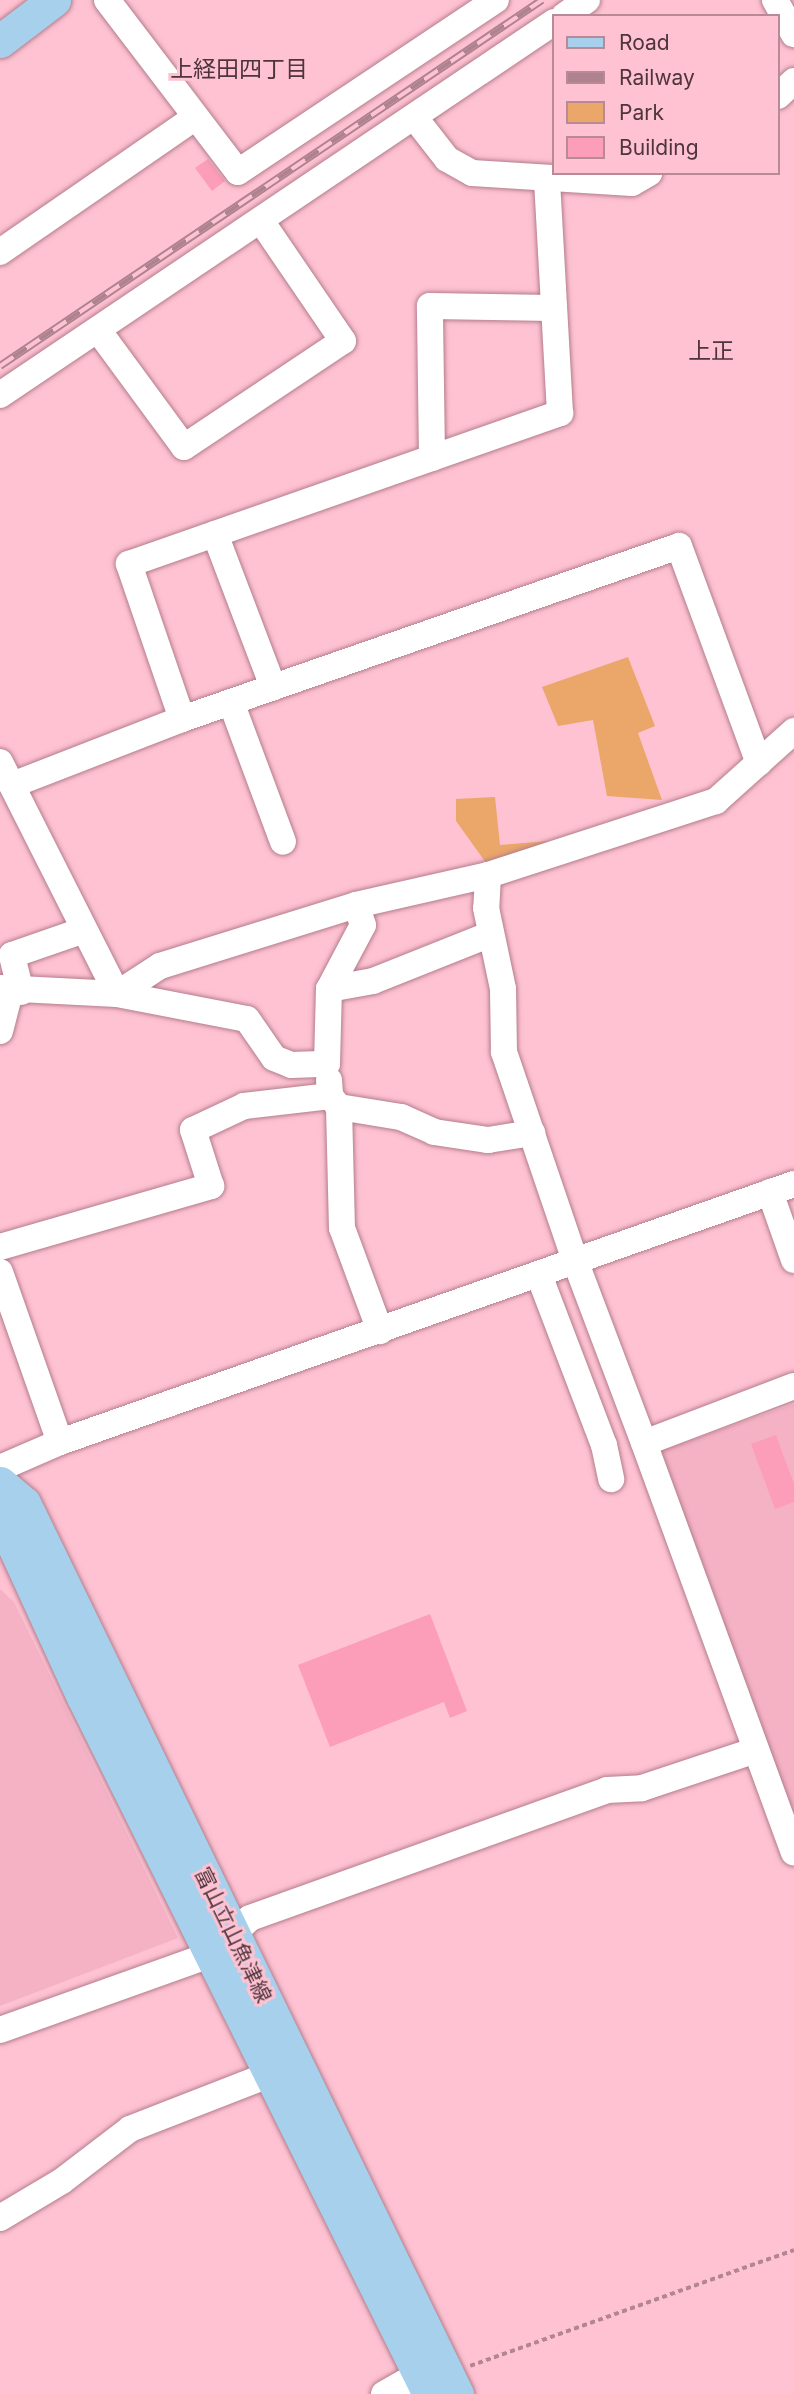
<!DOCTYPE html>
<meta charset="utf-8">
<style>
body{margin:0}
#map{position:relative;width:794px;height:2394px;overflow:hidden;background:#fec2d2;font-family:Inter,"Noto Sans JP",sans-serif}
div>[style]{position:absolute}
.built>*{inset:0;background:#f5b2c5}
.green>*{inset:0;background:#eba669}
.building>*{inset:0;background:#fc9db9}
.path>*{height:3.5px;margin-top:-1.75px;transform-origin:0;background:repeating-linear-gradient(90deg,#b38692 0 5px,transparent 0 8.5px)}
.roads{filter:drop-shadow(0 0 2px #b47d8c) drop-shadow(0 0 2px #b47d8c)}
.minor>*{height:26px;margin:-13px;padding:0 13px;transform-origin:13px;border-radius:13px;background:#fff}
.major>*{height:33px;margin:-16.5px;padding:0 16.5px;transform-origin:16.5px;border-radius:16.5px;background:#a7d0ec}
.rail>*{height:8px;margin-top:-4px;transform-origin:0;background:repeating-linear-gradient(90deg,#fec2d2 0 16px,#ae828e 0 32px);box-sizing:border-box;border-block:2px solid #ae828e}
span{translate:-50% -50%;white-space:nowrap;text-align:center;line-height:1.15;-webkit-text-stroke:6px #fec2d2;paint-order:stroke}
.street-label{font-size:21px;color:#4d353b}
.neighbourhood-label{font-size:23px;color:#4d353b}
.legend{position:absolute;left:552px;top:14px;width:228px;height:161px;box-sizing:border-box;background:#fec2d2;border:2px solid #b78a96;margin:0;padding:9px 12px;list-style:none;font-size:21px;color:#4d353b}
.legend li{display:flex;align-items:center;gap:14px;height:35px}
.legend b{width:35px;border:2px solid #b78a96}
</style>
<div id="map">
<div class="built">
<i style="clip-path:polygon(794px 1404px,794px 1826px,658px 1452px)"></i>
<i style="clip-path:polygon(0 1589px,14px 1602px,178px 1938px,0 2006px)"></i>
</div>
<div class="green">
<i style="clip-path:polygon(628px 657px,655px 726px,638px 733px,662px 800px,607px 796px,593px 720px,558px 726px,542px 687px)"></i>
<i style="clip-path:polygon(495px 797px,500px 845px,563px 840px,489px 867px,456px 821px,456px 799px)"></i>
</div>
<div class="building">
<i style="clip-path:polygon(208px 159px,225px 181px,212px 191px,195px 168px)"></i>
<i style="clip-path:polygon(776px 1435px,794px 1484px,794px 1502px,775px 1509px,751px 1444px)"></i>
<i style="clip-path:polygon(430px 1614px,467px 1711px,450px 1718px,444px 1702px,330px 1747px,298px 1665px)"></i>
</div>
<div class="path">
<i style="left:470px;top:2366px;width:344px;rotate:-19.7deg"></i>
</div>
<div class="roads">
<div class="minor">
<i style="left:107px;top:0;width:216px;rotate:52.7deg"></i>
<i style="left:238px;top:172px;width:310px;rotate:-33.7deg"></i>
<i style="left:775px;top:0;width:39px;rotate:61deg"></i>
<i style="left:564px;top:16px;width:28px;rotate:-35deg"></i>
<i style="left:778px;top:96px;width:22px;rotate:-43deg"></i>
<i style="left:415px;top:118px;width:52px;rotate:52deg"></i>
<i style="left:447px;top:159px;width:29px;rotate:29deg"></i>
<i style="left:472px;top:173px;width:160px;rotate:3.6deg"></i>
<i style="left:632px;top:183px;width:20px;rotate:-30deg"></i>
<i style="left:0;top:252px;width:236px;rotate:-34.6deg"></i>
<i style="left:98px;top:330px;width:145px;rotate:53.7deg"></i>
<i style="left:184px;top:447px;width:191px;rotate:-33.7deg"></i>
<i style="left:343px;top:341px;width:145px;rotate:-124.3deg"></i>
<i style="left:0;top:395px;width:668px;rotate:-33.95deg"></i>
<i style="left:432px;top:458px;width:152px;rotate:-90.8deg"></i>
<i style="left:430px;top:306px;width:124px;rotate:0.9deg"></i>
<i style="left:215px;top:534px;width:164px;rotate:69.2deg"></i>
<i style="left:231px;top:702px;width:149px;rotate:69.6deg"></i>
<i style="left:182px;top:719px;width:164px;rotate:-108.9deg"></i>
<i style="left:129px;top:564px;width:457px;rotate:-19.3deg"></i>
<i style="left:560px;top:413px;width:233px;rotate:-93.2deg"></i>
<i style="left:0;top:762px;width:260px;rotate:63.2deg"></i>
<i style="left:12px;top:785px;width:182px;rotate:-21.2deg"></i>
<i style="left:182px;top:719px;width:526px;rotate:-19.19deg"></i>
<i style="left:679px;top:546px;width:231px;rotate:69.8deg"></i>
<i style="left:488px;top:875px;width:33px;rotate:93deg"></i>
<i style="left:486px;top:908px;width:83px;rotate:78.1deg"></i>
<i style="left:503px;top:989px;width:63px;rotate:89.1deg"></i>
<i style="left:504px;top:1052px;width:223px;rotate:71.2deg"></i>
<i style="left:576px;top:1263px;width:192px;rotate:69.3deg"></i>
<i style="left:0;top:988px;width:117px;rotate:2.9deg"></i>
<i style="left:117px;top:994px;width:132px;rotate:10.9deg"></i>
<i style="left:247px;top:1019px;width:47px;rotate:55.3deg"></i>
<i style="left:274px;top:1058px;width:18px;rotate:22deg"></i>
<i style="left:291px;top:1065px;width:36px;rotate:-2deg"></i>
<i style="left:327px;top:1064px;width:75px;rotate:-88.5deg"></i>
<i style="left:329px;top:989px;width:72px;rotate:-62deg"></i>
<i style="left:363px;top:925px;width:21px;rotate:-109deg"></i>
<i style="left:329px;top:989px;width:45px;rotate:-10.3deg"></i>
<i style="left:373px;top:981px;width:127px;rotate:-21.7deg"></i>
<i style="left:21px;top:992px;width:38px;rotate:-104deg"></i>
<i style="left:12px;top:955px;width:76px;rotate:-19.1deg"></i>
<i style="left:117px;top:994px;width:51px;rotate:-33.1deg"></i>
<i style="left:160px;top:966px;width:205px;rotate:-17.3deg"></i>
<i style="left:356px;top:905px;width:135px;rotate:-12.8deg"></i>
<i style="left:488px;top:875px;width:240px;rotate:-18deg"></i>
<i style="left:716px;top:801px;width:105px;rotate:-41.9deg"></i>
<i style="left:0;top:1031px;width:40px;rotate:-75.6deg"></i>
<i style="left:329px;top:1080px;width:16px;rotate:86deg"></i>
<i style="left:330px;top:1096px;width:14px;rotate:51deg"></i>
<i style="left:339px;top:1107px;width:121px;rotate:88.6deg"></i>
<i style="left:342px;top:1228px;width:110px;rotate:69.7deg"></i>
<i style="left:339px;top:1107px;width:63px;rotate:9.2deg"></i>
<i style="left:401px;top:1117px;width:36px;rotate:24deg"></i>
<i style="left:434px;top:1132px;width:55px;rotate:8.4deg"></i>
<i style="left:488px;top:1140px;width:45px;rotate:-9deg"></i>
<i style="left:770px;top:1192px;width:72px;rotate:70.6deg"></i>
<i style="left:0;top:1247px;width:220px;rotate:-16.1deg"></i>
<i style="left:211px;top:1186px;width:59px;rotate:-107.8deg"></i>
<i style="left:193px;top:1130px;width:56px;rotate:-25.2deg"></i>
<i style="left:244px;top:1106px;width:87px;rotate:-6.6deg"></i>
<i style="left:0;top:1272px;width:180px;rotate:70.6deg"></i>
<i style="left:539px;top:1275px;width:182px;rotate:69.1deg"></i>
<i style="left:604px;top:1445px;width:35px;rotate:78deg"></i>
<i style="left:794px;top:1386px;width:160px;rotate:159.2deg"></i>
<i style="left:644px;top:1443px;width:436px;rotate:69.9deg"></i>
<i style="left:0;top:1468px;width:65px;rotate:-23.4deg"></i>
<i style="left:60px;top:1442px;width:778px;rotate:-19.37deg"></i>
<i style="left:0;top:2030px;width:225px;rotate:-19.7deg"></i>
<i style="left:212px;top:1954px;width:52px;rotate:-43.5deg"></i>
<i style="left:250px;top:1918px;width:379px;rotate:-19.7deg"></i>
<i style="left:607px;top:1790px;width:35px;rotate:-3deg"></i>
<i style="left:642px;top:1788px;width:120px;rotate:-18.4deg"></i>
<i style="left:0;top:2218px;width:72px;rotate:-30.8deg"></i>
<i style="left:62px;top:2181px;width:86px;rotate:-37.4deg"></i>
<i style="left:130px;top:2129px;width:151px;rotate:-21.3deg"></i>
<i style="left:384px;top:2394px;width:40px;rotate:-29.7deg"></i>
</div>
<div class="major">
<i style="left:0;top:41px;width:68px;rotate:-37.2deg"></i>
<i style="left:0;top:1483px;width:31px;rotate:40deg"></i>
<i style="left:24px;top:1503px;width:991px;rotate:64.08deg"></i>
<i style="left:0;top:1516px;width:199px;rotate:65.4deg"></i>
<i style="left:83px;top:1697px;width:778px;rotate:63.6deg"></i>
</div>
</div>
<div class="rail">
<i style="left:0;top:366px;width:654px;rotate:-34.03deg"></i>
</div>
<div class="street-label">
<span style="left:233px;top:1935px;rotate:64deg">富山立山魚津線</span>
</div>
<div class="neighbourhood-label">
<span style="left:239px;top:69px">上経田四丁目</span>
<span style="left:711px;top:351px">上正</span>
</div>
<ul class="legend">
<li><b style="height:9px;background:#a7d0ec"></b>Road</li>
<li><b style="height:9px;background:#ae828e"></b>Railway</li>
<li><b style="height:19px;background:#eba669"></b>Park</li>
<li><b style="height:19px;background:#fc9db9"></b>Building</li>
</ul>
</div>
